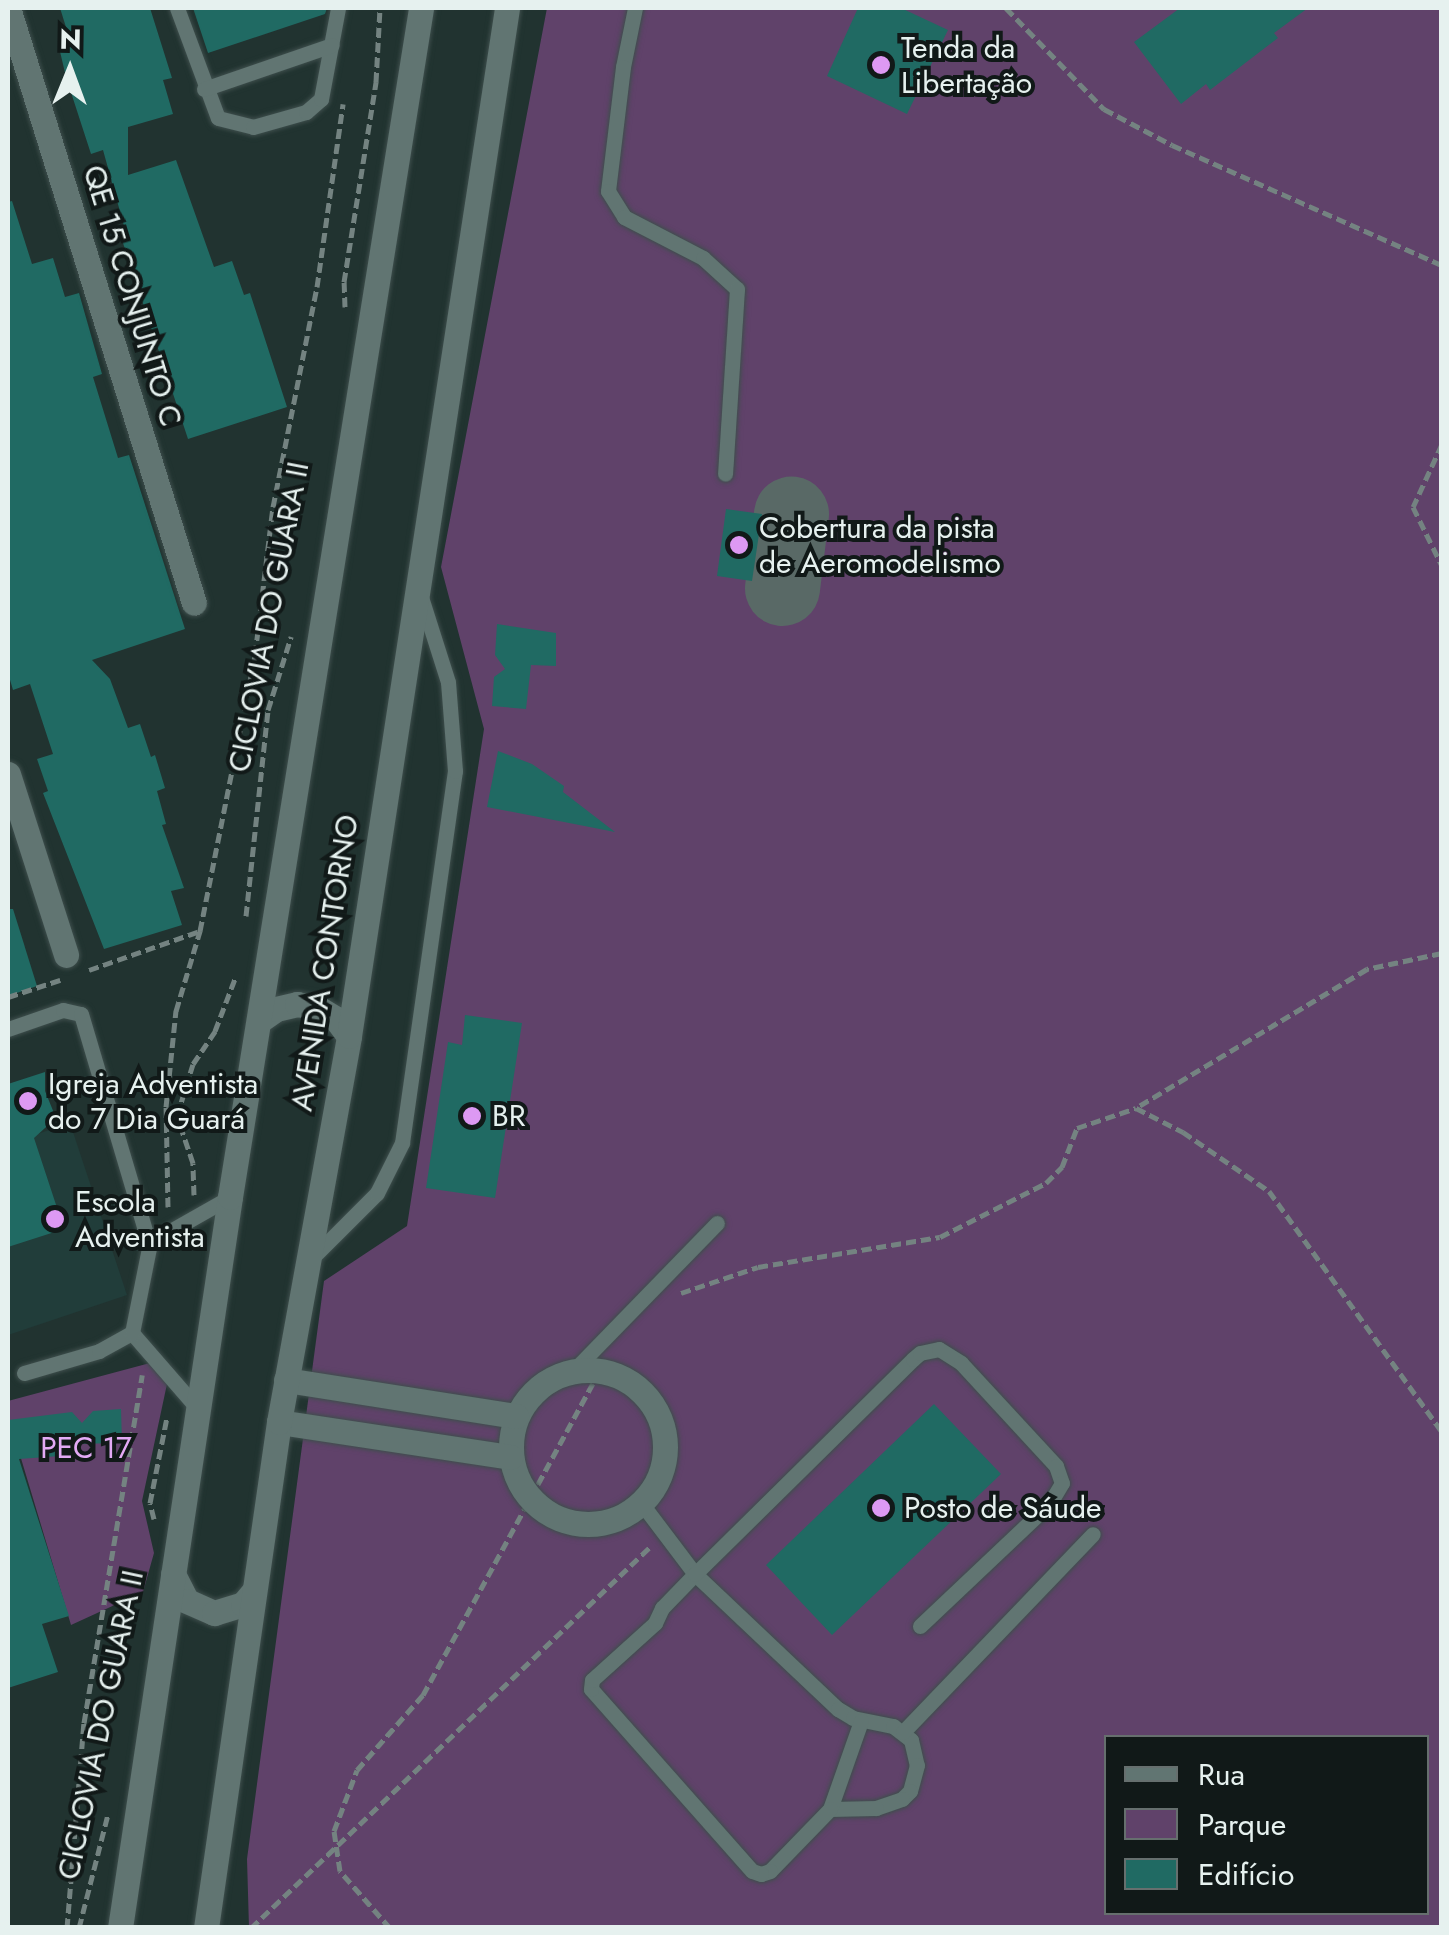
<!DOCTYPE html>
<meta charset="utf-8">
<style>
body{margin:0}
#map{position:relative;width:1449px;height:1935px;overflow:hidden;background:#213330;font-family:Jost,sans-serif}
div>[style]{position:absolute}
.built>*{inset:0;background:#213d3a}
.green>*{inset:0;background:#60426a}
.taxiway>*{height:75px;margin:-37.5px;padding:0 37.5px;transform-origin:37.5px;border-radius:37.5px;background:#596966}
.building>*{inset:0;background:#206a63}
.path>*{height:5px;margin-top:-2.5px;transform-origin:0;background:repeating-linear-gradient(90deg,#748381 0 10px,transparent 0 15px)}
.roads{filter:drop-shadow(0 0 2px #3e4e4c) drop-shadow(0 0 2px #3e4e4c)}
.service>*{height:15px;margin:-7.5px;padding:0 7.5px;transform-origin:7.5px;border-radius:7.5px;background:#617572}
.minor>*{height:25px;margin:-12.5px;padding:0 12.5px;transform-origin:12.5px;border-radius:12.5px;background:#617572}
.minor>.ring{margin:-12.5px;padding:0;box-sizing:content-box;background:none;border:25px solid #617572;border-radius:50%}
.secondary>*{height:25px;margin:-12.5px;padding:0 12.5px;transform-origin:12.5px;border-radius:12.5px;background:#617572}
.dots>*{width:28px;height:28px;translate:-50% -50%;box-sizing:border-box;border:5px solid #111918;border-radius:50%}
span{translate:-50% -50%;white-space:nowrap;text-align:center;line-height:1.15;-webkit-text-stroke:8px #111918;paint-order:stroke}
.poi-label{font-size:30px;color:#e6f1ef}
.left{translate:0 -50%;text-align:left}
.street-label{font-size:30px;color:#e6f1ef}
.park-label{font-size:30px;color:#e3aaf5}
.frame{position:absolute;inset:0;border:10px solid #e6f1ef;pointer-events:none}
.legend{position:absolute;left:1104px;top:1735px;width:325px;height:180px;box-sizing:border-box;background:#111918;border:2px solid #666f6e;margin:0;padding:12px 18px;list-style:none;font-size:30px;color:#e6f1ef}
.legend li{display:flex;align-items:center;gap:20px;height:50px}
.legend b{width:50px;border:2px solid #666f6e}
.north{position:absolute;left:20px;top:20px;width:100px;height:100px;-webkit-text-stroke:8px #111918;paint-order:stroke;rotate:1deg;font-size:28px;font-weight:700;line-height:40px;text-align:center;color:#e6f1ef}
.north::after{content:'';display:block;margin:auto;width:35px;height:45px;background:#e6f1ef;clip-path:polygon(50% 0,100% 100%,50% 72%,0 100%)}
</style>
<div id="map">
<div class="built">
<i style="clip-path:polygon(70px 1123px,127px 1295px,8px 1335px,8px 1144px)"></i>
</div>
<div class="green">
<i style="clip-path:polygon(evenodd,547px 8px,1441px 8px,1441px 1927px,249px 1928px,247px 1859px,324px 1281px,407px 1226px,484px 729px,441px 567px,547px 8px,1106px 1738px,1426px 1738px,1426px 1912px,1106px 1912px,1106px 1738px)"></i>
<i style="clip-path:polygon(150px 1363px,167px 1384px,142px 1501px,154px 1553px,143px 1592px,71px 1625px,8px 1415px,8px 1401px)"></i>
</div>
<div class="taxiway">
<i style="left:782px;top:588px;width:75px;rotate:-83.1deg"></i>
</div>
<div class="building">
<i style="clip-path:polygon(60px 8px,150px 8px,172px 78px,163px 80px,173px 114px,128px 127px,128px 175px,176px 160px,214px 267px,232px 261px,244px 295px,250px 293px,287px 407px,188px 439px,118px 228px,124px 226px,103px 150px,91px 154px,66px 77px,58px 43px,70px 40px)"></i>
<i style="clip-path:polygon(193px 8px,327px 8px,325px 14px,208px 53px)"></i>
<i style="clip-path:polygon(858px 8px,901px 8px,948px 30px,907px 114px,827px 76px)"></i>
<i style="clip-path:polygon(1180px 8px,1308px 8px,1274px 33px,1278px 38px,1210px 90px,1206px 84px,1181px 104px,1134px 42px)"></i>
<i style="clip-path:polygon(12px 201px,32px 264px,53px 258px,65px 297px,79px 293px,102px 374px,93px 377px,118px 458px,129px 455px,185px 629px,92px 660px,110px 679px,128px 728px,140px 724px,151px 757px,155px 755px,165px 788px,157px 791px,166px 824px,162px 825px,184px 888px,171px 891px,182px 925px,104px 949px,43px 793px,48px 791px,37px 759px,53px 754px,30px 684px,13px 690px,8px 673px,8px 202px)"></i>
<i style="clip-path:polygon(726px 509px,762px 514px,752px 581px,717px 576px)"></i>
<i style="clip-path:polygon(497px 624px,556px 633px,556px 666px,531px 665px,526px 709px,492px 706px,494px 677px,505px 669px,495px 655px)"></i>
<i style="clip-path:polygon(498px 751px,532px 764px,564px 786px,563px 792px,615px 832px,487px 807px)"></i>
<i style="clip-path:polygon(8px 909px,13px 909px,37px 986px,8px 996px)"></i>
<i style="clip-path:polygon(465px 1015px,522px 1023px,495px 1198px,426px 1188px,448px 1042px,462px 1045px)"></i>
<i style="clip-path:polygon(45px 1072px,45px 1091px,56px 1118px,34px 1138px,64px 1229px,8px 1247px,8px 1084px)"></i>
<i style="clip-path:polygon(934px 1404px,1001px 1474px,832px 1635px,766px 1565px)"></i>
<i style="clip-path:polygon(121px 1409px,122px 1443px,72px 1444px,73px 1455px,19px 1459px,69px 1616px,42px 1624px,58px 1672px,8px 1688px,8px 1420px,72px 1412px,82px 1423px,93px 1411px)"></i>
</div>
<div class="path">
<i style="left:1006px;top:8px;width:141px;rotate:45.9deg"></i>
<i style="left:1104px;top:109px;width:77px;rotate:27.9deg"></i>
<i style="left:1172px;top:145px;width:295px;rotate:24deg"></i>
<i style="left:345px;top:307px;width:25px;rotate:-92deg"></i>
<i style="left:344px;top:282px;width:203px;rotate:-80.9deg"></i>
<i style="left:376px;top:82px;width:74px;rotate:-86.9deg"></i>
<i style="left:1442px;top:444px;width:69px;rotate:114.7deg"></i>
<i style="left:1413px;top:507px;width:66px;rotate:63.8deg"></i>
<i style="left:246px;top:916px;width:207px;rotate:-83.9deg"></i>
<i style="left:268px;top:710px;width:77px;rotate:-72.5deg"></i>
<i style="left:1442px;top:953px;width:77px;rotate:168deg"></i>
<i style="left:1367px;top:969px;width:270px;rotate:149deg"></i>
<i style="left:1136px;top:1108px;width:53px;rotate:27.1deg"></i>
<i style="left:1183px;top:1132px;width:104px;rotate:34.5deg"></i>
<i style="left:1269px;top:1191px;width:297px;rotate:54.3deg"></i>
<i style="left:89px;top:970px;width:118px;rotate:-19.4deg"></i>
<i style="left:8px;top:997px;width:55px;rotate:-18.1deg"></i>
<i style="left:194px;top:1195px;width:32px;rotate:-92deg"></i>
<i style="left:193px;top:1163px;width:50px;rotate:-108.8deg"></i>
<i style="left:177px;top:1116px;width:54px;rotate:-72.9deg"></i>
<i style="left:193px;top:1064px;width:40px;rotate:-56deg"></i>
<i style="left:215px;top:1031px;width:59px;rotate:-69.1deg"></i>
<i style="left:168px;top:1207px;width:100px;rotate:-91.1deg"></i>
<i style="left:166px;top:1107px;width:97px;rotate:-84.1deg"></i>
<i style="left:176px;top:1011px;width:84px;rotate:-73.3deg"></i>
<i style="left:200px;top:931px;width:281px;rotate:-78.7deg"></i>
<i style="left:255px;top:655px;width:149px;rotate:-83.1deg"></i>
<i style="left:273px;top:507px;width:224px;rotate:-78.7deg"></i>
<i style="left:317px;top:287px;width:185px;rotate:-81.9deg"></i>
<i style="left:681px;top:1293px;width:81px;rotate:-18.7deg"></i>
<i style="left:758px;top:1267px;width:184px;rotate:-9.4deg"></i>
<i style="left:940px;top:1237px;width:119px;rotate:-27deg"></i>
<i style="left:1046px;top:1183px;width:23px;rotate:-45deg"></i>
<i style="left:1062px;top:1167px;width:42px;rotate:-69deg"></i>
<i style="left:1077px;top:1128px;width:62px;rotate:-18.7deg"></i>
<i style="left:154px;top:1519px;width:16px;rotate:-104deg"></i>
<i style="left:150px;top:1503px;width:88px;rotate:-78.8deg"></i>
<i style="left:67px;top:1928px;width:206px;rotate:-85.3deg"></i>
<i style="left:84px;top:1723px;width:353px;rotate:-80.5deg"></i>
<i style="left:79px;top:1928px;width:118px;rotate:-75.7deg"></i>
<i style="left:251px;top:1928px;width:552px;rotate:-43.68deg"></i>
<i style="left:390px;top:1928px;width:76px;rotate:-131.3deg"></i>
<i style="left:340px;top:1871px;width:40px;rotate:-98.5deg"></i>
<i style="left:334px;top:1831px;width:65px;rotate:-69.3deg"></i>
<i style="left:357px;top:1770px;width:100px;rotate:-48.7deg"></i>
<i style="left:423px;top:1695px;width:355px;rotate:-61.4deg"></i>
</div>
<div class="roads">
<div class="service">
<i style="left:177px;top:8px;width:117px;rotate:69.6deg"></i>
<i style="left:218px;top:118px;width:36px;rotate:14deg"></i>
<i style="left:253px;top:127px;width:55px;rotate:-15.8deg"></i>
<i style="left:306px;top:112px;width:20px;rotate:-41deg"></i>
<i style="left:321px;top:99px;width:93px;rotate:-79.4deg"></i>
<i style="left:635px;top:8px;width:60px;rotate:101.5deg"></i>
<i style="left:623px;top:67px;width:125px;rotate:96.9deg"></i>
<i style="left:608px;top:191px;width:31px;rotate:58deg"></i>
<i style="left:624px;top:217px;width:89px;rotate:27.4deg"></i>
<i style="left:703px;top:258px;width:46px;rotate:42.4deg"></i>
<i style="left:737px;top:289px;width:185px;rotate:93.7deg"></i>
<i style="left:204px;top:89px;width:135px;rotate:-19deg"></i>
<i style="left:8px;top:1029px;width:58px;rotate:-19.1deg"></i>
<i style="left:63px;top:1010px;width:18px;rotate:13deg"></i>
<i style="left:81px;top:1014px;width:229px;rotate:73.5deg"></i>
<i style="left:146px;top:1234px;width:6px;rotate:39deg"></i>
<i style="left:151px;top:1238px;width:15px;rotate:-16deg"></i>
<i style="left:165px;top:1234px;width:75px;rotate:-29.6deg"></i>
<i style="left:309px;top:1261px;width:96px;rotate:-45deg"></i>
<i style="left:377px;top:1193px;width:56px;rotate:-63.4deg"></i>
<i style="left:402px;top:1143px;width:376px;rotate:-81.9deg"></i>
<i style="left:455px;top:771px;width:89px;rotate:-94.5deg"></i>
<i style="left:448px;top:682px;width:89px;rotate:-107.6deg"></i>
<i style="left:132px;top:1333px;width:101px;rotate:49deg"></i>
<i style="left:574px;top:1370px;width:205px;rotate:-45.8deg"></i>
<i style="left:24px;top:1373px;width:78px;rotate:-16.3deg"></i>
<i style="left:99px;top:1351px;width:38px;rotate:-29deg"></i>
<i style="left:132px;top:1333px;width:97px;rotate:-78.7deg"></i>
<i style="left:642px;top:1504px;width:88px;rotate:52.9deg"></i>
<i style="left:695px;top:1574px;width:197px;rotate:43.4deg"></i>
<i style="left:838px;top:1709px;width:17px;rotate:31deg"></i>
<i style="left:853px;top:1718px;width:41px;rotate:11.3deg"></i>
<i style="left:893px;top:1726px;width:23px;rotate:38deg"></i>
<i style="left:911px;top:1740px;width:26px;rotate:77deg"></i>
<i style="left:917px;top:1765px;width:27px;rotate:105deg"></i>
<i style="left:910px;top:1791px;width:11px;rotate:135deg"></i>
<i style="left:902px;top:1799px;width:28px;rotate:161deg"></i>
<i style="left:876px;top:1808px;width:46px;rotate:178.8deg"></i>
<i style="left:861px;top:1721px;width:93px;rotate:109.4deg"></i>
<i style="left:830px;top:1809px;width:86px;rotate:134.1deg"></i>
<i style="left:770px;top:1871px;width:9px;rotate:162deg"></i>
<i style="left:761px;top:1874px;width:9px;rotate:-162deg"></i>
<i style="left:752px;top:1871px;width:243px;rotate:-131.5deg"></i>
<i style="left:591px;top:1689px;width:9px;rotate:-84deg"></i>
<i style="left:592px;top:1680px;width:85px;rotate:-42.1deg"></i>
<i style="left:655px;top:1623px;width:17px;rotate:-65deg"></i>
<i style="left:662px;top:1608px;width:47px;rotate:-45.9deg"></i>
<i style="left:695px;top:1574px;width:306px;rotate:-44.6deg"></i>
<i style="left:913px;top:1359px;width:9px;rotate:-41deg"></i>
<i style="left:920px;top:1353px;width:19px;rotate:-12deg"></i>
<i style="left:939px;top:1349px;width:26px;rotate:32deg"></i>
<i style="left:961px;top:1363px;width:140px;rotate:47.3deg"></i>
<i style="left:1056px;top:1466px;width:18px;rotate:71deg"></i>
<i style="left:1062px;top:1483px;width:23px;rotate:121deg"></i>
<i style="left:1050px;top:1503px;width:179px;rotate:136.6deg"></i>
<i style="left:903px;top:1732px;width:274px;rotate:-46.2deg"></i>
</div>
<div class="minor">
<i style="left:8px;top:8px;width:623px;rotate:72.64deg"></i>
<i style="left:8px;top:774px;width:190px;rotate:72.2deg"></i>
<i class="ring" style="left:511px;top:1370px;width:129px;height:129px"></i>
<i style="left:286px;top:1380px;width:233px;rotate:8.9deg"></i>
<i style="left:279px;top:1422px;width:234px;rotate:8.6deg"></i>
</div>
<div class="secondary">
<i style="left:259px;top:1021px;width:21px;rotate:-35deg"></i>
<i style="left:276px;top:1009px;width:22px;rotate:-13deg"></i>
<i style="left:297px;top:1004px;width:21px;rotate:11deg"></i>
<i style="left:318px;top:1008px;width:21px;rotate:31deg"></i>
<i style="left:336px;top:1019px;width:21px;rotate:53deg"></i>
<i style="left:173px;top:1574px;width:30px;rotate:63deg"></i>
<i style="left:187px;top:1601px;width:30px;rotate:24deg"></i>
<i style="left:214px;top:1613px;width:30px;rotate:-17deg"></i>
<i style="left:243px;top:1604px;width:16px;rotate:-50deg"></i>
<i style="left:120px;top:1928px;width:739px;rotate:-81.44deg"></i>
<i style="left:230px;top:1197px;width:1204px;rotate:-80.87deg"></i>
<i style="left:206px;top:1928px;width:511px;rotate:-81.79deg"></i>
<i style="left:279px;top:1422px;width:392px;rotate:-79.7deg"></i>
<i style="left:349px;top:1036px;width:1040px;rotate:-81.26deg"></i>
</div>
</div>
<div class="dots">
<i style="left:881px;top:65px;background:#dd99f3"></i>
<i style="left:739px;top:545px;background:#dd99f3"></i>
<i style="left:28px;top:1101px;background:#dd99f3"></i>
<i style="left:472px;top:1116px;background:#dd99f3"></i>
<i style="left:55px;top:1219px;background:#dd99f3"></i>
<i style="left:881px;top:1508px;background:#dd99f3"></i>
</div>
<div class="poi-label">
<span class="left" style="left:901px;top:65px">Tenda da<br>Libertação</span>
<span class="left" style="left:759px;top:545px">Cobertura da pista<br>de Aeromodelismo</span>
<span class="left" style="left:48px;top:1101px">Igreja Adventista<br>do 7 Dia Guará</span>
<span class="left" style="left:492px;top:1116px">BR</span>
<span class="left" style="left:75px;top:1219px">Escola<br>Adventista</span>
<span class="left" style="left:904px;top:1508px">Posto de Sáude</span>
</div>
<div class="street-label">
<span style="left:132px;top:296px;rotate:73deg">QE 15 CONJUNTO C</span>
<span style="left:269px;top:617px;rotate:-79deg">CICLOVIA DO GUARA II</span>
<span style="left:325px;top:963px;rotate:-81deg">AVENIDA CONTORNO</span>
<span style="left:101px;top:1725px;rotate:-78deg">CICLOVIA DO GUARA II</span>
</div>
<div class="park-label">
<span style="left:86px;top:1448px">PEC 17</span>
</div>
<div class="frame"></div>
<ul class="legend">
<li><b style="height:12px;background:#617572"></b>Rua</li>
<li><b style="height:28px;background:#60426a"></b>Parque</li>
<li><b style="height:28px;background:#206a63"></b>Edifício</li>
</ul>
<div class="north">N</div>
</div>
